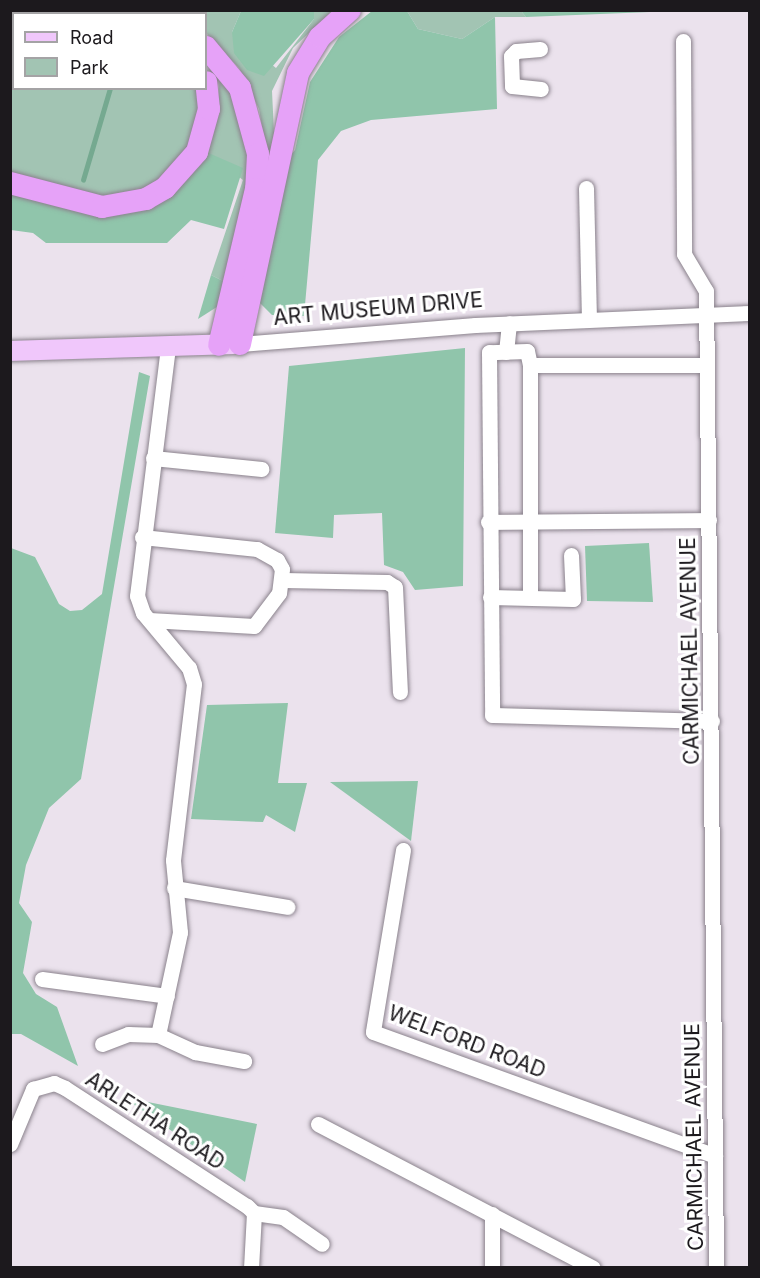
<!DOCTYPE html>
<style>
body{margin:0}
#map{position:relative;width:760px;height:1278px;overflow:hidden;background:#ebe2ed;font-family:Inter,sans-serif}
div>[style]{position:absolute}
.green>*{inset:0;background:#a2c4b3}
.forest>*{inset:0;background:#90c5ab}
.stream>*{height:4.5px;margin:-2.25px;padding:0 2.25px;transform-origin:2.25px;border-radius:2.25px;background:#75a990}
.roads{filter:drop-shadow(0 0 2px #8a828c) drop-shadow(0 0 2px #8a828c)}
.minor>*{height:15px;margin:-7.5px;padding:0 7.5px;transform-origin:7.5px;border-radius:7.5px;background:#fff}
.major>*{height:20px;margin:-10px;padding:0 10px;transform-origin:10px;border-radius:10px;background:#f0c7fb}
.highway>*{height:22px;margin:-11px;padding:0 11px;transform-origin:11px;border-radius:11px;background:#e6a2f8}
span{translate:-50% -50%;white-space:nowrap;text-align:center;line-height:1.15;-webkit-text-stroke:6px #fff;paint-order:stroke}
.street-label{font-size:21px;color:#1c191d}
.frame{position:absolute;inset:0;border:12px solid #1c191d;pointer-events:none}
.legend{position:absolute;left:12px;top:12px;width:195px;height:78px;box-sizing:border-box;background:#fff;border:2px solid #a4a3a5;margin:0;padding:8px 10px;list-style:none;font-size:18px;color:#1c191d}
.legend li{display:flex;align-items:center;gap:12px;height:30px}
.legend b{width:30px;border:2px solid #a4a3a5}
</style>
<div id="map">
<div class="green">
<i style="clip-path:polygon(88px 11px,133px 13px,35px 13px,62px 12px)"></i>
<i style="clip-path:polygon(166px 11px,241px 11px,232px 32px,276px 68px,314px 19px,314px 11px,332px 11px,293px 48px,272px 91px,274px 133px,268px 161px,259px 109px,239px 68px,206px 33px,206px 14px)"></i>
<i style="clip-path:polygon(407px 11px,521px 11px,526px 17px,495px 17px,462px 39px,418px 29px)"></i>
<i style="clip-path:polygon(10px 15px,14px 88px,200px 89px,195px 139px,163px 181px,108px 202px,11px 175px)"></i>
<i style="clip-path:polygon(220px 75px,241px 112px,250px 173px,225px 282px,211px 275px,243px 180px,204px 151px,217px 110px)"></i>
</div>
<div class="forest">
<i style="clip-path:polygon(241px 11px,314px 11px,314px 19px,264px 76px,247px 70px,234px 53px,232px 32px)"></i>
<i style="clip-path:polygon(372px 11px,407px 11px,418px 29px,462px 39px,495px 17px,497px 109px,371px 120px,341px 131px,318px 160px,304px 316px,272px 315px,259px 302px,285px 162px,295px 150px,310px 82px,339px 37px)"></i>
<i style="clip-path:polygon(521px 11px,675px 11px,526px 17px)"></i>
<i style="clip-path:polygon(204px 151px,243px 168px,224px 229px,191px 220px,167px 243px,46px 243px,33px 233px,11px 230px,10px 188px,106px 213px)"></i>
<i style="clip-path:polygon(211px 275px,225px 282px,220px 305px,198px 319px)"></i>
<i style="clip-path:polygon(465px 348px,463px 586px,415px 590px,403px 572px,384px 565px,382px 513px,334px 515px,333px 538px,275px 533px,289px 366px)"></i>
<i style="clip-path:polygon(139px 372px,150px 376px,81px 779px,49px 808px,26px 865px,19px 903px,32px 922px,23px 973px,36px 994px,57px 1007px,78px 1066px,21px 1034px,11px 1034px,11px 548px,35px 557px,59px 604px,70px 611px,82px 610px,102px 594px)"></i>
<i style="clip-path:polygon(649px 543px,653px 602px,587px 601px,585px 546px)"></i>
<i style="clip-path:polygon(288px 703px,278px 783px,307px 783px,295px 832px,266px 815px,263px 822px,191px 819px,207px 705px)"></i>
<i style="clip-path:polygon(418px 781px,411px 841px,330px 782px)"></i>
<i style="clip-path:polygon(123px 1097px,257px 1124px,245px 1182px)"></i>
</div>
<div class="stream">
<i style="left:10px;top:77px;width:4px"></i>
<i style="left:83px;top:180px;width:96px;rotate:-73.6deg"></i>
</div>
<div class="roads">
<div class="minor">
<i style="left:683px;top:41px;width:213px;rotate:89.7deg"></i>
<i style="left:684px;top:254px;width:43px;rotate:59.3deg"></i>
<i style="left:706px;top:291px;width:977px;rotate:89.41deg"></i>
<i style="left:540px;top:49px;width:24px;rotate:175deg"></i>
<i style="left:516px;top:51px;width:7px;rotate:135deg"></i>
<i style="left:511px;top:56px;width:30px;rotate:88deg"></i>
<i style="left:512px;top:86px;width:29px;rotate:6deg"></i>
<i style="left:586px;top:188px;width:130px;rotate:88.7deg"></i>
<i style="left:240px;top:344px;width:236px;rotate:-4.6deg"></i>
<i style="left:475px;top:325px;width:275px;rotate:-2.5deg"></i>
<i style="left:506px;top:352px;width:29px;rotate:-84deg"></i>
<i style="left:530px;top:365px;width:14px;rotate:-102deg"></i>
<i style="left:527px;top:351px;width:38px;rotate:178deg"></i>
<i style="left:489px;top:352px;width:363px;rotate:89.5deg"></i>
<i style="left:492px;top:715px;width:220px;rotate:1.6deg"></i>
<i style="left:153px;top:458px;width:109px;rotate:5.8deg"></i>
<i style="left:488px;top:522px;width:221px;rotate:-0.5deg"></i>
<i style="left:142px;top:537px;width:116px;rotate:6deg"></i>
<i style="left:257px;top:549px;width:23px;rotate:29deg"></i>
<i style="left:277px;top:560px;width:10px;rotate:61deg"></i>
<i style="left:282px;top:569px;width:24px;rotate:97deg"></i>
<i style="left:279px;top:593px;width:41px;rotate:127.1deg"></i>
<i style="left:254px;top:626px;width:105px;rotate:-176.7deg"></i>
<i style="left:283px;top:580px;width:104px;rotate:1.1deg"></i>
<i style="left:387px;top:582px;width:9px;rotate:32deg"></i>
<i style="left:395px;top:587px;width:105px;rotate:87.3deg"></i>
<i style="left:490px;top:597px;width:83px;rotate:1.4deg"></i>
<i style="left:573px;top:599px;width:44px;rotate:-92.6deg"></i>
<i style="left:530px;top:597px;width:232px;rotate:-90deg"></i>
<i style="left:530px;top:365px;width:176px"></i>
<i style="left:403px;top:850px;width:184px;rotate:99.4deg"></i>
<i style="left:373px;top:1032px;width:364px;rotate:19.9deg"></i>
<i style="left:174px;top:888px;width:115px;rotate:9.5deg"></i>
<i style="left:42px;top:979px;width:126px;rotate:7.7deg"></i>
<i style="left:158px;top:1035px;width:105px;rotate:-77.9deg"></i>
<i style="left:180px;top:932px;width:72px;rotate:-95.6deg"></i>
<i style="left:173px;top:860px;width:177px;rotate:-83.2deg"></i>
<i style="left:194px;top:684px;width:17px;rotate:-107deg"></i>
<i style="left:189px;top:668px;width:72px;rotate:-129.9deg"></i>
<i style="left:143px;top:613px;width:18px;rotate:-109deg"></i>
<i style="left:137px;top:596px;width:251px;rotate:-82.9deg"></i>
<i style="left:102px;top:1044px;width:28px;rotate:-21deg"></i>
<i style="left:128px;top:1034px;width:30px;rotate:2deg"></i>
<i style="left:158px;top:1035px;width:41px;rotate:24.7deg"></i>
<i style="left:195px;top:1052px;width:50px;rotate:10.4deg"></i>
<i style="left:318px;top:1124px;width:310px;rotate:27.6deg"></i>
<i style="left:10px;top:1144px;width:60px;rotate:-67.3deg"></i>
<i style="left:33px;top:1089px;width:22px;rotate:-16deg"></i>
<i style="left:54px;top:1083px;width:12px;rotate:24deg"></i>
<i style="left:65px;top:1088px;width:217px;rotate:33deg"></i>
<i style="left:247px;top:1206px;width:10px;rotate:45deg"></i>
<i style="left:254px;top:1213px;width:55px;rotate:93.1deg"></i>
<i style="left:254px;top:1213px;width:29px;rotate:8deg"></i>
<i style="left:283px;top:1217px;width:47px;rotate:34.7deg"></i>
<i style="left:492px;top:1268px;width:54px;rotate:-90deg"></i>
</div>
<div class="major">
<i style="left:10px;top:351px;width:223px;rotate:-1.8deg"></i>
</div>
<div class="highway">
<i style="left:147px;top:10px;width:8px;rotate:30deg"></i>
<i style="left:206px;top:47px;width:53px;rotate:50.3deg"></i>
<i style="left:240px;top:88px;width:68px;rotate:74.7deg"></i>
<i style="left:258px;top:154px;width:35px;rotate:93deg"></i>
<i style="left:256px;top:189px;width:160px;rotate:103.3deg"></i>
<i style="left:10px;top:183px;width:95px;rotate:14.6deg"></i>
<i style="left:102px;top:207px;width:45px;rotate:-10.3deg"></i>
<i style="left:146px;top:199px;width:22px;rotate:-30deg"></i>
<i style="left:165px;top:188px;width:48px;rotate:-48.4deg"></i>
<i style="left:197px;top:152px;width:45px;rotate:-74.4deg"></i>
<i style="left:209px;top:109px;width:27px;rotate:-96deg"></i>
<i style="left:240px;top:344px;width:277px;rotate:-77.9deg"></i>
<i style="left:298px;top:73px;width:42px;rotate:-58.6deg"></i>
<i style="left:320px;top:37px;width:40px;rotate:-42deg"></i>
</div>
</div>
<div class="street-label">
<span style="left:378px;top:309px;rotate:-5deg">ART MUSEUM DRIVE</span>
<span style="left:690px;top:651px;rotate:-91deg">CARMICHAEL AVENUE</span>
<span style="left:467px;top:1042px;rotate:21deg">WELFORD ROAD</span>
<span style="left:155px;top:1121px;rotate:33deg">ARLETHA ROAD</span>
<span style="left:694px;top:1137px;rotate:-91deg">CARMICHAEL AVENUE</span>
</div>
<div class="frame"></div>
<ul class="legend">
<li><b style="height:8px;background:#f0c7fb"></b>Road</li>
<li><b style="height:16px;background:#a2c4b3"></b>Park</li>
</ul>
</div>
